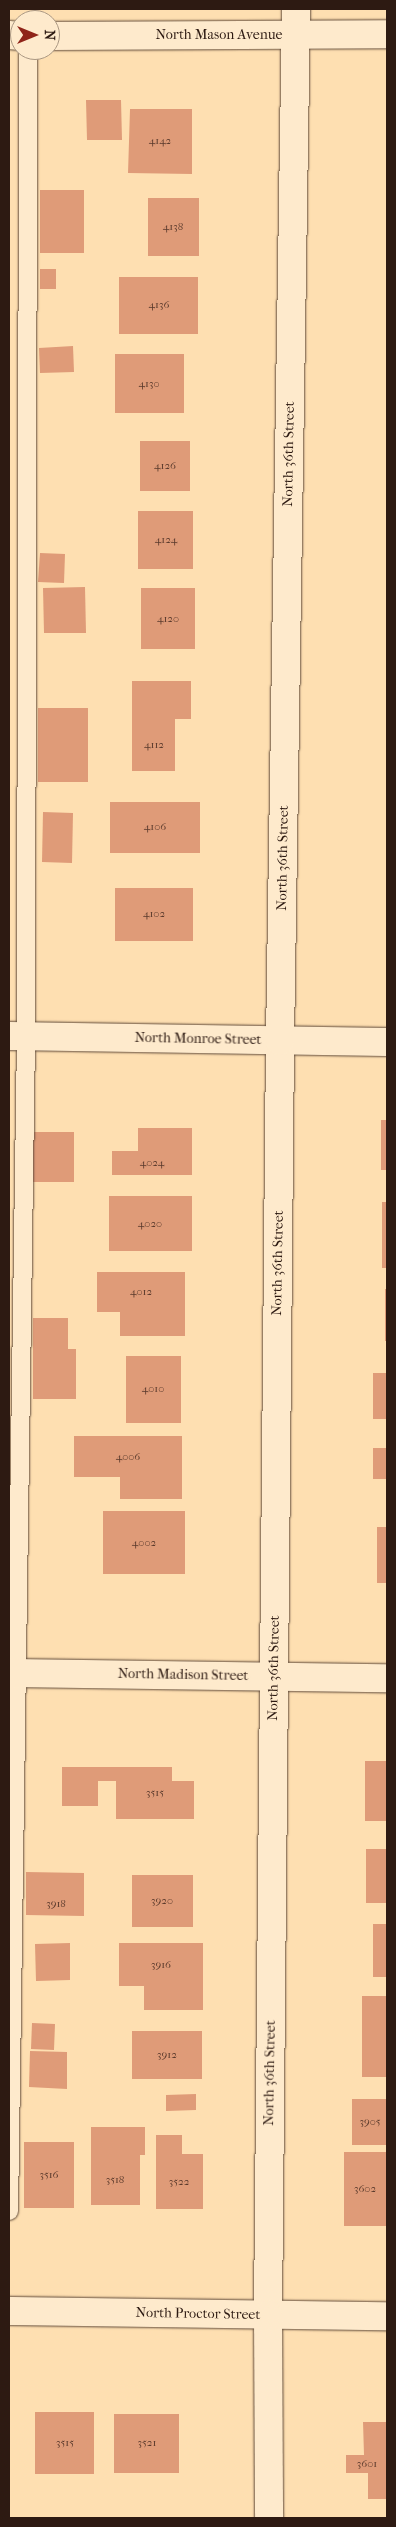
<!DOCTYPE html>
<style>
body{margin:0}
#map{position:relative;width:396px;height:2527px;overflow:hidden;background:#fedfb1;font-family:"IM FELL French Canon",serif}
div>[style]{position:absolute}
.building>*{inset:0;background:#df9b78}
.roads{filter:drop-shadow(0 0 1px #614b3a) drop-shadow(0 0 1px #614b3a)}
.lane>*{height:18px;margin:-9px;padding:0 9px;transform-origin:9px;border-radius:9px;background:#feeacc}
.street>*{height:28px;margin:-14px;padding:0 14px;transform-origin:14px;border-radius:14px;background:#feeacc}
.secondary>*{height:28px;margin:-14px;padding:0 14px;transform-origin:14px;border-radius:14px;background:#feeacc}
span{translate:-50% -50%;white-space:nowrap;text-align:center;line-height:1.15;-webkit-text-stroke:5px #feeacc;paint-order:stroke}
.number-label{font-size:11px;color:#5a3a2c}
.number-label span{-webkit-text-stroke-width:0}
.street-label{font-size:14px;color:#2d1a12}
.frame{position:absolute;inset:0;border:10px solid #2d1a12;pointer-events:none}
.north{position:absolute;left:10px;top:10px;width:50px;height:50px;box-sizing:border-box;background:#feeacc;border:1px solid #aa9782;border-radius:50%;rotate:90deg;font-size:14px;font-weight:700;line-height:20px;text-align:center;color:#2d1a12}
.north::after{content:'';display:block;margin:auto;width:18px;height:22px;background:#8f2418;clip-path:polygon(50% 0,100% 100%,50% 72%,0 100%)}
</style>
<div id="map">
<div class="building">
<i style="clip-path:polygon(86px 100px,121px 100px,122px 140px,87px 140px)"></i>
<i style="clip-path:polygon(130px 109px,192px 109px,192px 174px,128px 173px)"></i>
<i style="clip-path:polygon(40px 190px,84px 190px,84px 253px,40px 253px)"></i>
<i style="clip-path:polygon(148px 198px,199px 198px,199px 256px,148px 256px)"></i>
<i style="clip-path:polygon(40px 269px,56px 269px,56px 289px,40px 289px)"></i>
<i style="clip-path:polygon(119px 277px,198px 277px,198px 334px,119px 334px)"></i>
<i style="clip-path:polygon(73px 346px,74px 372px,40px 373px,39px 348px)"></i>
<i style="clip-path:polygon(115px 354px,184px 354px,184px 413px,115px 413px)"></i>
<i style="clip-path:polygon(140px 441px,190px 441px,190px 491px,140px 491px)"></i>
<i style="clip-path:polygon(138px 511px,193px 511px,193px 569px,138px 569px)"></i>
<i style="clip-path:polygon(40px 553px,65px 554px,64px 583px,38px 582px)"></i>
<i style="clip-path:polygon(85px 587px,86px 633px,44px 633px,43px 588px)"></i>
<i style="clip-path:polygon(141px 588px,195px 588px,195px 649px,141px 649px)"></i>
<i style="clip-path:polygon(132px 681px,191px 681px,191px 719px,175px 719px,175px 771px,132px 771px)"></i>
<i style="clip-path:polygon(38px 708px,88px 708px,88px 782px,38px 782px)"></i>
<i style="clip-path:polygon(110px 802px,200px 802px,200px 853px,110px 853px)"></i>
<i style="clip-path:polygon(43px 812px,73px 813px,72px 863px,42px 862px)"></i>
<i style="clip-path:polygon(115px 888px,193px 888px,193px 941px,115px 941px)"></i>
<i style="clip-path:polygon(381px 1120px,387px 1120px,387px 1170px,381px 1170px)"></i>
<i style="clip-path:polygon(138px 1128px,192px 1128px,192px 1175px,112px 1175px,112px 1151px,138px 1151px)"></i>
<i style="clip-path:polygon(31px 1132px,74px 1132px,74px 1182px,31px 1182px)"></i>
<i style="clip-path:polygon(109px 1196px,192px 1196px,192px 1251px,109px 1251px)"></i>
<i style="clip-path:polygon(382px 1202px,387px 1202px,387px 1268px,382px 1268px)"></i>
<i style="clip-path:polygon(97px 1272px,185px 1272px,185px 1336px,120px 1336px,120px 1312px,97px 1312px)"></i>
<i style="clip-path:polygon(385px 1289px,387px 1289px,387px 1341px,385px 1341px)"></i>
<i style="clip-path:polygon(33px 1318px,68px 1318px,68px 1349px,76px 1349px,76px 1399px,33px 1399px)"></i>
<i style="clip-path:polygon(126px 1356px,181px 1356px,181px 1423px,126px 1423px)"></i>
<i style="clip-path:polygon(373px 1373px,387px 1373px,387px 1419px,373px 1419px)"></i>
<i style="clip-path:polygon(74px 1436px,182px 1436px,182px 1499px,120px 1499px,120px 1477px,74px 1477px)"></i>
<i style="clip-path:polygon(373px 1448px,387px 1448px,387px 1479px,373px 1479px)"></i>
<i style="clip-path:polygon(103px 1511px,185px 1511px,185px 1574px,103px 1574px)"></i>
<i style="clip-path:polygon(377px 1527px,387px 1527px,387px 1583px,377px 1583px)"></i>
<i style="clip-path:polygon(365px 1761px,387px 1761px,387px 1821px,365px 1821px)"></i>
<i style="clip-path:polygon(62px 1767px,172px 1767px,172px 1781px,194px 1781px,194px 1819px,116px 1819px,116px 1781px,98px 1781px,98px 1806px,62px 1806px)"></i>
<i style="clip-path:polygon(366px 1849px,387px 1849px,387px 1903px,366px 1903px)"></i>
<i style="clip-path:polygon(26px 1872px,84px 1873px,84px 1916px,26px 1915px)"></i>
<i style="clip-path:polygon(132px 1875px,193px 1875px,193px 1927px,132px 1927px)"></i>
<i style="clip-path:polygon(373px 1924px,387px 1924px,387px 1977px,373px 1977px)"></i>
<i style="clip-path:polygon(70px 1943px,70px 1980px,36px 1981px,35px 1944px)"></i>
<i style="clip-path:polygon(119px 1943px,203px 1943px,203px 2010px,144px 2010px,144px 1986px,119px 1986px)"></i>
<i style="clip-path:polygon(362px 1996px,387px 1996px,387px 2077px,362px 2077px)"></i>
<i style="clip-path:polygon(32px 2023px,55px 2024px,54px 2050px,31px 2049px)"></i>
<i style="clip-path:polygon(132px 2031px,202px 2031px,202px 2079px,132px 2079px)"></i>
<i style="clip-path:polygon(30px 2051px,67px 2052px,67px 2089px,29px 2087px)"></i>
<i style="clip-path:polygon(196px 2094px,196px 2110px,166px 2111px,166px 2095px)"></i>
<i style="clip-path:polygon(352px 2099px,387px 2099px,387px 2145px,352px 2145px)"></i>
<i style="clip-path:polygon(91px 2127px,145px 2127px,145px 2155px,140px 2155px,140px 2205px,91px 2205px)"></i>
<i style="clip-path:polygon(156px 2135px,182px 2135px,182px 2154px,203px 2154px,203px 2209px,156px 2209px)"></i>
<i style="clip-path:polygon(24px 2142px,74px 2142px,74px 2208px,24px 2208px)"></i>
<i style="clip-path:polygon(344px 2152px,387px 2152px,387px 2226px,344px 2226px)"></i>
<i style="clip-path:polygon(35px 2412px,94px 2412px,94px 2474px,35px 2474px)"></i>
<i style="clip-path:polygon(114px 2414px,179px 2414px,179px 2473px,114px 2473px)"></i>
<i style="clip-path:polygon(363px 2422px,387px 2422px,387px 2499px,368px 2499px,368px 2473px,346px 2473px,346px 2455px,364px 2455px)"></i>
</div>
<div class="roads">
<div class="lane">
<i style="left:9px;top:2211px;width:1175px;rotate:-89.17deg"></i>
<i style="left:26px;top:1036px;width:986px;rotate:-89.88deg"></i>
</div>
<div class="street">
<i style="left:9px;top:35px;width:11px;rotate:5deg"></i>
<i style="left:50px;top:36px;width:337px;rotate:-0.3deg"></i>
<i style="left:9px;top:1036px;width:378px;rotate:0.9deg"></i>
<i style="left:9px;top:1673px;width:378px;rotate:0.8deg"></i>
<i style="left:268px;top:2315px;width:1274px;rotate:-89.46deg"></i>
<i style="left:280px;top:1041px;width:1032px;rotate:-89.11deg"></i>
</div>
<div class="secondary">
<i style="left:9px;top:2311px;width:378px;rotate:0.8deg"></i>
<i style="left:268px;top:2315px;width:203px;rotate:89.7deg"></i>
</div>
</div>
<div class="number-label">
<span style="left:160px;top:141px">4142</span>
<span style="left:173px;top:227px">4138</span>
<span style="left:159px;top:305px">4136</span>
<span style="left:149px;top:384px">4130</span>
<span style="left:165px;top:466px">4126</span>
<span style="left:166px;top:540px">4124</span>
<span style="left:168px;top:619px">4120</span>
<span style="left:154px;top:745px">4112</span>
<span style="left:155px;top:827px">4106</span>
<span style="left:154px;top:914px">4102</span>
<span style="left:152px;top:1163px">4024</span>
<span style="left:150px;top:1224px">4020</span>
<span style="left:141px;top:1292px">4012</span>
<span style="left:153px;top:1389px">4010</span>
<span style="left:128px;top:1457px">4006</span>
<span style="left:144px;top:1543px">4002</span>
<span style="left:155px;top:1793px">3515</span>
<span style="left:162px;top:1901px">3920</span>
<span style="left:56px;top:1904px">3918</span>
<span style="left:161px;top:1965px">3916</span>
<span style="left:167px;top:2055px">3912</span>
<span style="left:370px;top:2122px">3905</span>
<span style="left:49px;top:2175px">3516</span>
<span style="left:115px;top:2180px">3518</span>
<span style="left:179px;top:2182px">3522</span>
<span style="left:365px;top:2189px">3602</span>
<span style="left:65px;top:2443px">3515</span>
<span style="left:147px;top:2443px">3521</span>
<span style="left:367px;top:2464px">3601</span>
</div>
<div class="street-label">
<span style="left:219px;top:35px">North Mason Avenue</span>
<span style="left:289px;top:454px;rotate:-89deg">North 36th Street</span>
<span style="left:283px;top:858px;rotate:-89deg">North 36th Street</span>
<span style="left:198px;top:1039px;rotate:1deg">North Monroe Street</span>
<span style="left:278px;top:1263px;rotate:-89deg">North 36th Street</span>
<span style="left:274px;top:1668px;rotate:-89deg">North 36th Street</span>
<span style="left:183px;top:1675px;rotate:1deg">North Madison Street</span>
<span style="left:270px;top:2073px;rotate:-89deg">North 36th Street</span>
<span style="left:198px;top:2314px;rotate:1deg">North Proctor Street</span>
</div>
<div class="frame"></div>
<div class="north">N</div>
</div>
